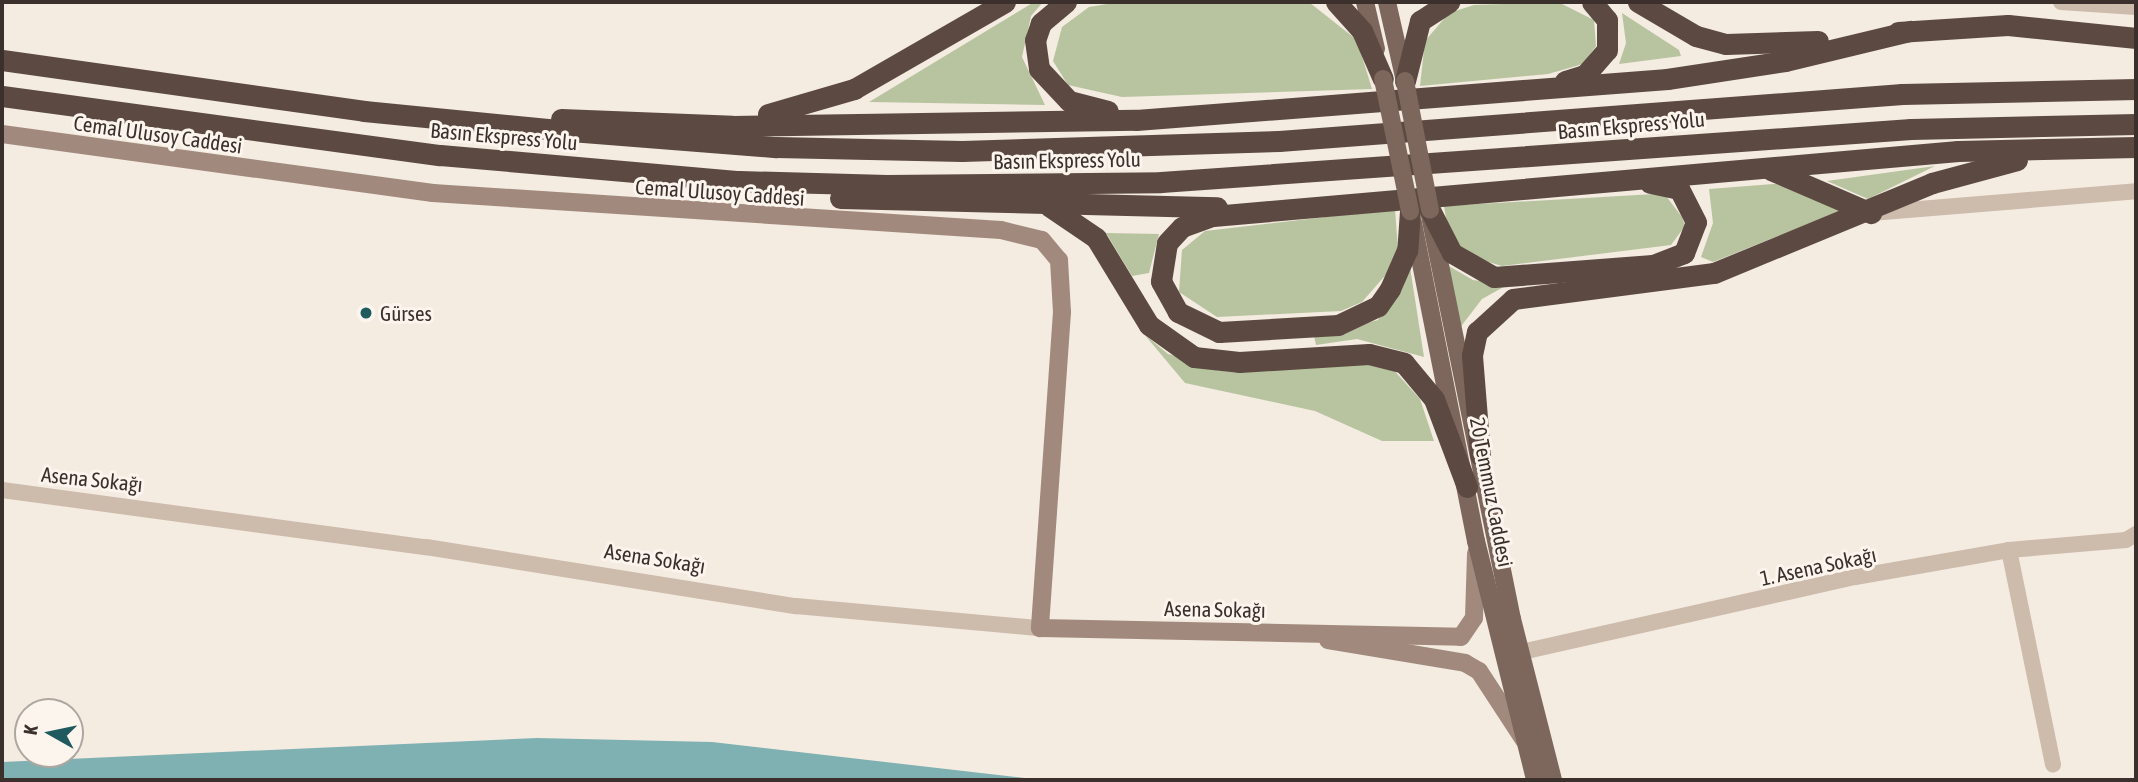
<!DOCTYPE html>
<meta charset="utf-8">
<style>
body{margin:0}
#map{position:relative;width:2138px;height:782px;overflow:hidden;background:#f4ebe1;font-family:"Asap Condensed",sans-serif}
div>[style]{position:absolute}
.green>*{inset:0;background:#b8c4a0}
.water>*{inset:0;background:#7fb0b2}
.street>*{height:16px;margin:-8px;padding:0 8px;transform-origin:8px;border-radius:8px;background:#cdbbac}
.secondary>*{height:18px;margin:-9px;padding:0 9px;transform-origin:9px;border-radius:9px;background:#a18a7d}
.primary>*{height:18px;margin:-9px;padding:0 9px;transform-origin:9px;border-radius:9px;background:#7d675c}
.highway>*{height:21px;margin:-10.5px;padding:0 10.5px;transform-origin:10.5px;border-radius:10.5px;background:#5c4a42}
.primary-bridge>*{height:18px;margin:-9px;padding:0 9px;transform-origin:9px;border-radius:9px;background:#7d675c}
.dots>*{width:19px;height:19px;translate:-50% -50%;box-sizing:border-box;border:4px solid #fbf5ee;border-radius:50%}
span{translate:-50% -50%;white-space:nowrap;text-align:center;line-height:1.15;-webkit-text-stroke:6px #fbf5ee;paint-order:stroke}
.street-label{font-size:21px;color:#3b302b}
.poi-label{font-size:21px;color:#3b302b}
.left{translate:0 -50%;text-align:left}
.frame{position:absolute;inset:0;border:4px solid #3b302b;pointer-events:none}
.north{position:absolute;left:14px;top:698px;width:70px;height:70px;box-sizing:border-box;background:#fbf5ee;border:2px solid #aea6a0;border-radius:50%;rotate:279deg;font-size:19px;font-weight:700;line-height:28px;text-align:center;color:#3b302b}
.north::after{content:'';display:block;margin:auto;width:24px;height:32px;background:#1f5a5e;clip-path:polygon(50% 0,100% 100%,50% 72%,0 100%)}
</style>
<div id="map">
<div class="green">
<i style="clip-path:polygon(1034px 2px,1043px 2px,1031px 16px,1022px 57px,1045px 105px,869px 102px)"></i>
<i style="clip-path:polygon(1558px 2px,1594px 20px,1596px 46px,1583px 64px,1548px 74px,1420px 86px,1425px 41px,1449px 13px,1474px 5px)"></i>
<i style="clip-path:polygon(1113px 3px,1310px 3px,1357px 40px,1372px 89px,1122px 97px,1068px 85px,1053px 61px,1062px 27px,1089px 7px)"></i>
<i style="clip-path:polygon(1622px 13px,1679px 50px,1681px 56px,1619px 64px,1626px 43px)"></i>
<i style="clip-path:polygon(1935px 166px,1868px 199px,1827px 181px)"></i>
<i style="clip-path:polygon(1788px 183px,1846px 209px,1713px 262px,1701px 257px,1713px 223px,1709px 189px)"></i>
<i style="clip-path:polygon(1655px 194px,1666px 196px,1682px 217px,1685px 226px,1671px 245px,1502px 266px,1465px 255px,1449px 236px,1444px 206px)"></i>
<i style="clip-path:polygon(1395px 209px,1398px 250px,1390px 270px,1362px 302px,1341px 311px,1217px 317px,1179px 292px,1182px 250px,1205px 231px)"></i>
<i style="clip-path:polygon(1106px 233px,1159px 234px,1149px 273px,1132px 276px)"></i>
<i style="clip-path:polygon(1447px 265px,1473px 280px,1507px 285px,1482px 299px,1459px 329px)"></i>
<i style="clip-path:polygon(1410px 267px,1424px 357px,1357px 339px,1316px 345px,1314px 336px,1378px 320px)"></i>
<i style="clip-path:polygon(1144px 334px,1168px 354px,1212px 366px,1349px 359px,1390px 366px,1420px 399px,1434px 441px,1382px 441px,1315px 411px,1185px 383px)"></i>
</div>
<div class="water">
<i style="clip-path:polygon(537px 738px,712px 742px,1041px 780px,2px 780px,2px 762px)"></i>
</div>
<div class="street">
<i style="left:2061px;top:2px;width:75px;rotate:3.8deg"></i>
<i style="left:1871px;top:213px;width:266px;rotate:-4.7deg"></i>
<i style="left:2px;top:490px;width:428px;rotate:7.7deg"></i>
<i style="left:426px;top:547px;width:375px;rotate:9.1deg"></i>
<i style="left:796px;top:606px;width:245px;rotate:5.2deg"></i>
<i style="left:2009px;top:550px;width:219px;rotate:78.4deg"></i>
<i style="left:1522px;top:652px;width:341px;rotate:-12.7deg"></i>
<i style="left:1855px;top:577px;width:156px;rotate:-9.9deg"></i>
<i style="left:2009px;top:550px;width:117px;rotate:-4.9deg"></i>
<i style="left:2126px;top:540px;width:12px;rotate:-31deg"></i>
</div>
<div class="secondary">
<i style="left:2px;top:134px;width:435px;rotate:7.8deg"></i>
<i style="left:433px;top:193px;width:569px;rotate:3.73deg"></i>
<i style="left:1001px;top:230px;width:42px;rotate:13.7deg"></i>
<i style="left:1042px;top:240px;width:26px;rotate:50deg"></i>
<i style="left:1059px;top:260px;width:52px;rotate:86.7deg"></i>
<i style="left:1062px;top:312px;width:317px;rotate:94deg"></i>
<i style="left:1040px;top:628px;width:421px;rotate:1.2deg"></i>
<i style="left:1461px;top:637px;width:23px;rotate:-56deg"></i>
<i style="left:1474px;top:618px;width:65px;rotate:-88.2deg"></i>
<i style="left:1328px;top:640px;width:139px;rotate:9.5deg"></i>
<i style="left:1465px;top:663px;width:16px;rotate:30deg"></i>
<i style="left:1479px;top:671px;width:82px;rotate:56.9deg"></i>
</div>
<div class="primary">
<i style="left:1365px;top:2px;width:48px;rotate:76.8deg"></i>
<i style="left:1387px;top:2px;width:81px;rotate:77.2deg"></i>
<i style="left:1430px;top:216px;width:411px;rotate:78.5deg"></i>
<i style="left:1512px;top:619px;width:166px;rotate:75.7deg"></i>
<i style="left:1413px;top:223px;width:324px;rotate:78.8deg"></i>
<i style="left:1476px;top:541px;width:246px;rotate:76.1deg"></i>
</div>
<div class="highway">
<i style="left:1066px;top:2px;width:33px;rotate:140deg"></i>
<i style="left:1041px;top:23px;width:18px;rotate:109deg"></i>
<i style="left:1035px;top:40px;width:29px;rotate:82deg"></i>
<i style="left:1039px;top:69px;width:44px;rotate:46.8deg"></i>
<i style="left:1069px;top:101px;width:40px;rotate:14.4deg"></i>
<i style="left:1336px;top:2px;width:39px;rotate:48deg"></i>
<i style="left:1362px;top:31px;width:52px;rotate:66.4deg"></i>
<i style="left:1638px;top:2px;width:67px;rotate:30.4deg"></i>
<i style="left:1696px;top:36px;width:31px;rotate:15deg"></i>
<i style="left:1726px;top:44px;width:92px;rotate:-1.9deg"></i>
<i style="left:1898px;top:32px;width:110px;rotate:-3.6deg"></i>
<i style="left:2008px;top:25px;width:129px;rotate:5.8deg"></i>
<i style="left:2px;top:60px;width:366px;rotate:8deg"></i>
<i style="left:364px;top:111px;width:195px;rotate:5.6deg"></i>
<i style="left:558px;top:130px;width:219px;rotate:4.5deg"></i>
<i style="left:776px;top:147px;width:186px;rotate:1.2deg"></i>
<i style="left:962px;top:151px;width:317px;rotate:-1.8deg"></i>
<i style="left:1279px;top:141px;width:625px;rotate:-4.31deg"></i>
<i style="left:1902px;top:94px;width:234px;rotate:-1.2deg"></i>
<i style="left:1405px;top:81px;width:62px;rotate:-76deg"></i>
<i style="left:1420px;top:21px;width:35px;rotate:-33deg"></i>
<i style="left:1565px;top:81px;width:21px;rotate:-17deg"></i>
<i style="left:1585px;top:75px;width:33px;rotate:-49deg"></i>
<i style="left:1607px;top:50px;width:30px;rotate:-90deg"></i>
<i style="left:1607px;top:20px;width:23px;rotate:-130deg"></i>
<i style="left:2px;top:96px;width:442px;rotate:7.7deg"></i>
<i style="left:440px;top:155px;width:300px;rotate:5deg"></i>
<i style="left:739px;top:181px;width:148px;rotate:1.5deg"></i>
<i style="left:887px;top:185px;width:274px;rotate:-0.6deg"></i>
<i style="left:1161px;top:182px;width:752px;rotate:-4.04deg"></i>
<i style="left:1911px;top:129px;width:225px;rotate:-1.3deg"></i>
<i style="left:768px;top:114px;width:90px;rotate:-16.2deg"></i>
<i style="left:854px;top:89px;width:174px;rotate:-29.9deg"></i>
<i style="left:561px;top:119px;width:171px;rotate:2.3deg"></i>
<i style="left:732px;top:126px;width:404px;rotate:-0.9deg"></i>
<i style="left:1136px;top:120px;width:533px;rotate:-4.42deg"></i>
<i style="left:1667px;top:79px;width:119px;rotate:-8.7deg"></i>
<i style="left:1785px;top:61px;width:129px;rotate:-13.5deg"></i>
<i style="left:1771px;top:170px;width:109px;rotate:23.3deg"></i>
<i style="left:840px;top:198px;width:377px;rotate:1.4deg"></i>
<i style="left:1049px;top:206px;width:57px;rotate:34.2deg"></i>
<i style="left:1096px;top:238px;width:102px;rotate:58.7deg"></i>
<i style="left:1149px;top:325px;width:55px;rotate:35.4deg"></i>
<i style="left:1194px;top:357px;width:45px;rotate:6.3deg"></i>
<i style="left:1239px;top:362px;width:130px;rotate:-3.5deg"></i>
<i style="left:1369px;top:354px;width:36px;rotate:14deg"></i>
<i style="left:1404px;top:363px;width:47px;rotate:50.2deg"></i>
<i style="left:1434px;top:399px;width:94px;rotate:69.4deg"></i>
<i style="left:1430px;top:210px;width:48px;rotate:62.9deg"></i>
<i style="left:1452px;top:253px;width:48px;rotate:29.7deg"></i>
<i style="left:1494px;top:277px;width:159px;rotate:-4.3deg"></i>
<i style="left:1653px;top:265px;width:33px;rotate:-21deg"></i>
<i style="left:1684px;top:253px;width:33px;rotate:-69deg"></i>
<i style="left:1696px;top:222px;width:37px;rotate:-117deg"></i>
<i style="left:1679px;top:189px;width:30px;rotate:-168deg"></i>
<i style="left:1410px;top:211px;width:39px;rotate:94deg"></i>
<i style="left:1407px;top:250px;width:43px;rotate:113.6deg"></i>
<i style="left:1390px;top:289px;width:21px;rotate:125deg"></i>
<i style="left:1378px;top:306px;width:44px;rotate:154.6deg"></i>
<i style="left:1338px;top:325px;width:119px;rotate:176.6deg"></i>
<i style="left:1219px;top:332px;width:46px;rotate:-154deg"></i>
<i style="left:1178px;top:312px;width:35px;rotate:-119deg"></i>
<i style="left:1161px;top:281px;width:38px;rotate:-81deg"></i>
<i style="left:1167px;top:243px;width:22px;rotate:-47deg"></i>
<i style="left:1182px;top:227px;width:33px;rotate:-20deg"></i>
<i style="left:1213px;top:216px;width:748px;rotate:-4.99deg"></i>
<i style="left:1958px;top:151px;width:178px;rotate:-1.3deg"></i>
<i style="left:1480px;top:455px;width:100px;rotate:-94.6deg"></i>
<i style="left:1472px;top:355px;width:24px;rotate:-78deg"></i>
<i style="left:1477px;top:332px;width:49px;rotate:-42.5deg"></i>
<i style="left:1513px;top:299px;width:203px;rotate:-7.4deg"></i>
<i style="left:1714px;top:273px;width:236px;rotate:-22.4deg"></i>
<i style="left:1932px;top:183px;width:88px;rotate:-15.1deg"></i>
</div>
<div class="primary-bridge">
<i style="left:1383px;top:79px;width:135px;rotate:78.4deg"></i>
<i style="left:1405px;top:81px;width:131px;rotate:79deg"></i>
</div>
<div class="dots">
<i style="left:366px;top:313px;background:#1f5a5e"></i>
</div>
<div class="street-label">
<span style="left:1631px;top:125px;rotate:-5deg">Basın Ekspress Yolu</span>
<span style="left:158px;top:134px;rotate:8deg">Cemal Ulusoy Caddesi</span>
<span style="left:504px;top:136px;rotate:5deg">Basın Ekspress Yolu</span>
<span style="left:1067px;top:160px;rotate:-1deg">Basın Ekspress Yolu</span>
<span style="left:720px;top:192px;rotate:4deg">Cemal Ulusoy Caddesi</span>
<span style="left:92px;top:479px;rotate:6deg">Asena Sokağı</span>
<span style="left:1492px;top:492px;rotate:79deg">20 Temmuz Caddesi</span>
<span style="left:655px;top:558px;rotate:9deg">Asena Sokağı</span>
<span style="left:1818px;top:566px;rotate:-12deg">1. Asena Sokağı</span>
<span style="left:1215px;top:609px;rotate:1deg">Asena Sokağı</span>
</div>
<div class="poi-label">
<span class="left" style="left:380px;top:313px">Gürses</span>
</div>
<div class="frame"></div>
<div class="north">K</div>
</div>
